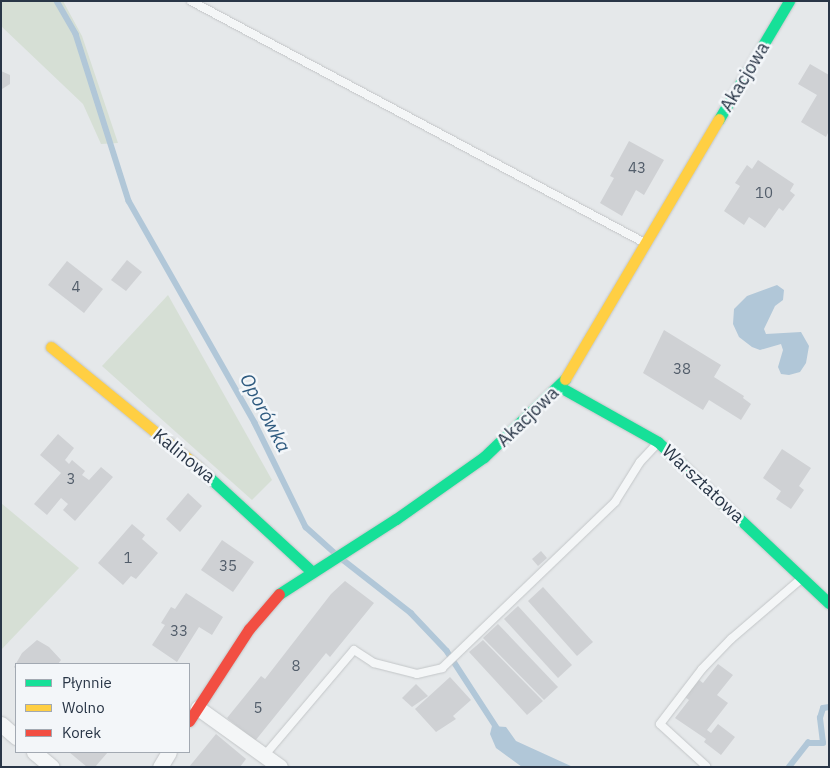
<!DOCTYPE html>
<meta charset="utf-8">
<style>
body{margin:0}
#map{position:relative;width:830px;height:768px;overflow:hidden;background:#e5e8ea;font-family:"IBM Plex Sans",sans-serif}
div>[style]{position:absolute}
.green>*{inset:0;background:#d6dfd5}
.water>*{inset:0;background:#b1c7d8}
.stream>*{height:5.5px;margin:-2.75px;padding:0 2.75px;transform-origin:2.75px;border-radius:2.75px;background:#b1c7d8}
.building>*{inset:0;background:#cfd1d4}
.roads{filter:drop-shadow(0 0 1px #c3c6c8) drop-shadow(0 0 1px #c3c6c8)}
.lane>*{height:8px;margin:-4px;padding:0 4px;transform-origin:4px;border-radius:4px;background:#f4f6f7}
.street>*{height:15px;margin:-7.5px;padding:0 7.5px;transform-origin:7.5px;border-radius:7.5px;background:#f4f6f7}
.fast>*{height:11px;margin:-5.5px;padding:0 5.5px;transform-origin:5.5px;border-radius:5.5px;background:#16e098}
.slow>*{height:11px;margin:-5.5px;padding:0 5.5px;transform-origin:5.5px;border-radius:5.5px;background:#ffcf43}
.jam>*{height:11px;margin:-5.5px;padding:0 5.5px;transform-origin:5.5px;border-radius:5.5px;background:#f24e42}
span{translate:-50% -50%;white-space:nowrap;text-align:center;line-height:1.15;-webkit-text-stroke:5px #f3f6f9;paint-order:stroke}
.number-label{font-size:15px;color:#535e6b}
.number-label span{-webkit-text-stroke-width:0}
.street-label{font-size:18px;color:#293647}
.water-label{font-size:19px;color:#2e5a7f;font-style:italic}
.frame{position:absolute;inset:0;border:2px solid #293647;pointer-events:none}
.legend{position:absolute;left:15px;top:663px;width:175px;height:90px;box-sizing:border-box;background:#f3f6f9;border:1px solid #a2a9b2;margin:0;padding:6px 9px;list-style:none;font-size:15px;color:#293647}
.legend li{display:flex;align-items:center;gap:10px;height:25px}
.legend b{width:25px;border:1px solid #a2a9b2}
</style>
<div id="map">
<div class="green">
<i style="clip-path:polygon(1px 1px,63px 1px,82px 36px,118px 143px,101px 144px,83px 104px,1px 26px)"></i>
<i style="clip-path:polygon(168px 295px,272px 480px,252px 500px,102px 366px)"></i>
<i style="clip-path:polygon(1px 503px,79px 568px,1px 650px)"></i>
</div>
<div class="water">
<i style="clip-path:polygon(777px 285px,784px 290px,783px 300px,775px 306px,764px 329px,766px 334px,801px 332px,809px 346px,806px 363px,800px 372px,789px 375px,781px 374px,778px 367px,783px 350px,781px 344px,760px 350px,752px 347px,739px 337px,733px 324px,734px 309px,747px 296px)"></i>
<i style="clip-path:polygon(492px 726px,506px 727px,516px 741px,573px 767px,522px 767px,496px 748px,490px 734px)"></i>
</div>
<div class="stream">
<i style="left:57px;top:1px;width:38px;rotate:60deg"></i>
<i style="left:76px;top:34px;width:175px;rotate:72.4deg"></i>
<i style="left:129px;top:201px;width:255px;rotate:60.4deg"></i>
<i style="left:255px;top:423px;width:116px;rotate:63.9deg"></i>
<i style="left:306px;top:527px;width:39px;rotate:42deg"></i>
<i style="left:342px;top:559px;width:88px;rotate:38deg"></i>
<i style="left:411px;top:613px;width:52px;rotate:46.5deg"></i>
<i style="left:447px;top:651px;width:95px;rotate:57deg"></i>
<i style="left:789px;top:767px;width:31px;rotate:-52deg"></i>
<i style="left:808px;top:743px;width:15px"></i>
<i style="left:823px;top:743px;width:25px;rotate:-97deg"></i>
<i style="left:820px;top:718px;width:10px;rotate:-73deg"></i>
<i style="left:823px;top:708px;width:6px;rotate:-9deg"></i>
</div>
<div class="building">
<i style="clip-path:polygon(810px 64px,829px 75px,829px 131px,826px 137px,801px 122px,817px 95px,798px 84px)"></i>
<i style="clip-path:polygon(1px 71px,10px 75px,10px 84px,2px 89px)"></i>
<i style="clip-path:polygon(629px 141px,664px 160px,644px 195px,636px 190px,622px 216px,600px 203px,614px 178px,610px 176px)"></i>
<i style="clip-path:polygon(758px 160px,794px 184px,790px 191px,795px 195px,783px 211px,779px 208px,765px 228px,749px 217px,744px 225px,724px 211px,740px 186px,735px 183px,747px 165px,752px 169px)"></i>
<i style="clip-path:polygon(127px 260px,142px 272px,126px 291px,111px 280px)"></i>
<i style="clip-path:polygon(67px 261px,103px 289px,84px 313px,48px 285px)"></i>
<i style="clip-path:polygon(664px 330px,721px 365px,714px 377px,744px 396px,743px 398px,751px 404px,741px 420px,709px 400px,703px 410px,643px 373px)"></i>
<i style="clip-path:polygon(58px 434px,74px 448px,65px 460px,69px 464px,72px 460px,85px 471px,82px 475px,89px 480px,101px 467px,113px 477px,75px 521px,63px 510px,68px 504px,61px 498px,47px 515px,34px 504px,61px 473px,40px 455px)"></i>
<i style="clip-path:polygon(782px 449px,811px 468px,799px 486px,804px 490px,791px 509px,776px 499px,781px 491px,763px 478px)"></i>
<i style="clip-path:polygon(188px 493px,202px 506px,180px 532px,166px 519px)"></i>
<i style="clip-path:polygon(132px 524px,145px 535px,142px 539px,158px 553px,136px 579px,131px 576px,123px 585px,98px 563px)"></i>
<i style="clip-path:polygon(222px 540px,254px 562px,233px 592px,201px 570px)"></i>
<i style="clip-path:polygon(541px 551px,547px 558px,538px 566px,532px 559px)"></i>
<i style="clip-path:polygon(345px 581px,374px 603px,330px 657px,326px 653px,255px 741px,227px 718px,261px 676px,265px 679px,331px 594px)"></i>
<i style="clip-path:polygon(543px 587px,593px 642px,577px 656px,528px 601px)"></i>
<i style="clip-path:polygon(186px 593px,223px 617px,212px 635px,199px 627px,177px 662px,152px 645px,165px 625px,161px 623px,171px 607px,175px 609px)"></i>
<i style="clip-path:polygon(518px 606px,572px 665px,558px 678px,504px 619px)"></i>
<i style="clip-path:polygon(498px 624px,558px 687px,544px 700px,483px 638px)"></i>
<i style="clip-path:polygon(37px 640px,49px 647px,61px 660px,58px 664px,16px 664px,16px 669px,14px 667px,22px 653px)"></i>
<i style="clip-path:polygon(483px 640px,543px 701px,527px 715px,469px 652px)"></i>
<i style="clip-path:polygon(718px 664px,733px 675px,717px 695px,728px 703px,707px 730px,711px 733px,718px 724px,735px 737px,721px 755px,704px 742px,706px 739px,675px 718px,689px 700px,685px 697px,699px 680px,703px 683px)"></i>
<i style="clip-path:polygon(450px 677px,471px 700px,453px 716px,456px 719px,436px 732px,415px 709px)"></i>
<i style="clip-path:polygon(416px 684px,428px 696px,412px 707px,402px 698px)"></i>
<i style="clip-path:polygon(216px 734px,246px 759px,240px 767px,189px 767px)"></i>
<i style="clip-path:polygon(69px 752px,108px 752px,95px 767px,87px 767px)"></i>
</div>
<div class="roads">
<div class="lane">
<i style="left:191px;top:1px;width:514px;rotate:28.06deg"></i>
<i style="left:264px;top:756px;width:139px;rotate:-49.7deg"></i>
<i style="left:354px;top:650px;width:24px;rotate:33deg"></i>
<i style="left:374px;top:663px;width:44px;rotate:14.3deg"></i>
<i style="left:417px;top:674px;width:26px;rotate:-13deg"></i>
<i style="left:442px;top:668px;width:240px;rotate:-43.8deg"></i>
<i style="left:615px;top:502px;width:47px;rotate:-58deg"></i>
<i style="left:640px;top:462px;width:26px;rotate:-47deg"></i>
<i style="left:706px;top:766px;width:62px;rotate:-137.6deg"></i>
<i style="left:660px;top:724px;width:69px;rotate:-52.6deg"></i>
<i style="left:702px;top:669px;width:42px;rotate:-46deg"></i>
<i style="left:731px;top:639px;width:92px;rotate:-40.6deg"></i>
</div>
<div class="street">
<i style="left:198px;top:708px;width:101px;rotate:35.7deg"></i>
<i style="left:1px;top:724px;width:20px;rotate:41deg"></i>
<i style="left:34px;top:752px;width:23px;rotate:40deg"></i>
<i style="left:160px;top:767px;width:17px;rotate:-59deg"></i>
</div>
<div class="fast">
<i style="left:719px;top:119px;width:137px;rotate:-59.3deg"></i>
<i style="left:560px;top:387px;width:112px;rotate:29.3deg"></i>
<i style="left:658px;top:442px;width:235px;rotate:43.3deg"></i>
<i style="left:198px;top:467px;width:155px;rotate:42.6deg"></i>
<i style="left:279px;top:594px;width:139px;rotate:-32.7deg"></i>
<i style="left:396px;top:519px;width:108px;rotate:-35.2deg"></i>
<i style="left:484px;top:457px;width:112px;rotate:-43.9deg"></i>
</div>
<div class="slow">
<i style="left:51px;top:347px;width:190px;rotate:39.2deg"></i>
<i style="left:565px;top:379px;width:302px;rotate:-59.4deg"></i>
</div>
<div class="jam">
<i style="left:189px;top:721px;width:110px;rotate:-56.9deg"></i>
<i style="left:249px;top:629px;width:46px;rotate:-49.4deg"></i>
</div>
</div>
<div class="number-label">
<span style="left:637px;top:168px">43</span>
<span style="left:764px;top:193px">10</span>
<span style="left:76px;top:287px">4</span>
<span style="left:682px;top:369px">38</span>
<span style="left:71px;top:479px">3</span>
<span style="left:128px;top:558px">1</span>
<span style="left:228px;top:566px">35</span>
<span style="left:179px;top:631px">33</span>
<span style="left:296px;top:666px">8</span>
<span style="left:258px;top:708px">5</span>
</div>
<div class="street-label">
<span style="left:745px;top:77px;rotate:-59deg">Akacjowa</span>
<span style="left:528px;top:417px;rotate:-44deg">Akacjowa</span>
<span style="left:184px;top:456px;rotate:39deg">Kalinowa</span>
<span style="left:703px;top:484px;rotate:43deg">Warsztatowa</span>
</div>
<div class="water-label">
<span style="left:265px;top:413px;rotate:62deg">Oporówka</span>
</div>
<div class="frame"></div>
<ul class="legend">
<li><b style="height:6px;background:#16e098"></b>Płynnie</li>
<li><b style="height:6px;background:#ffcf43"></b>Wolno</li>
<li><b style="height:6px;background:#f24e42"></b>Korek</li>
</ul>
</div>
